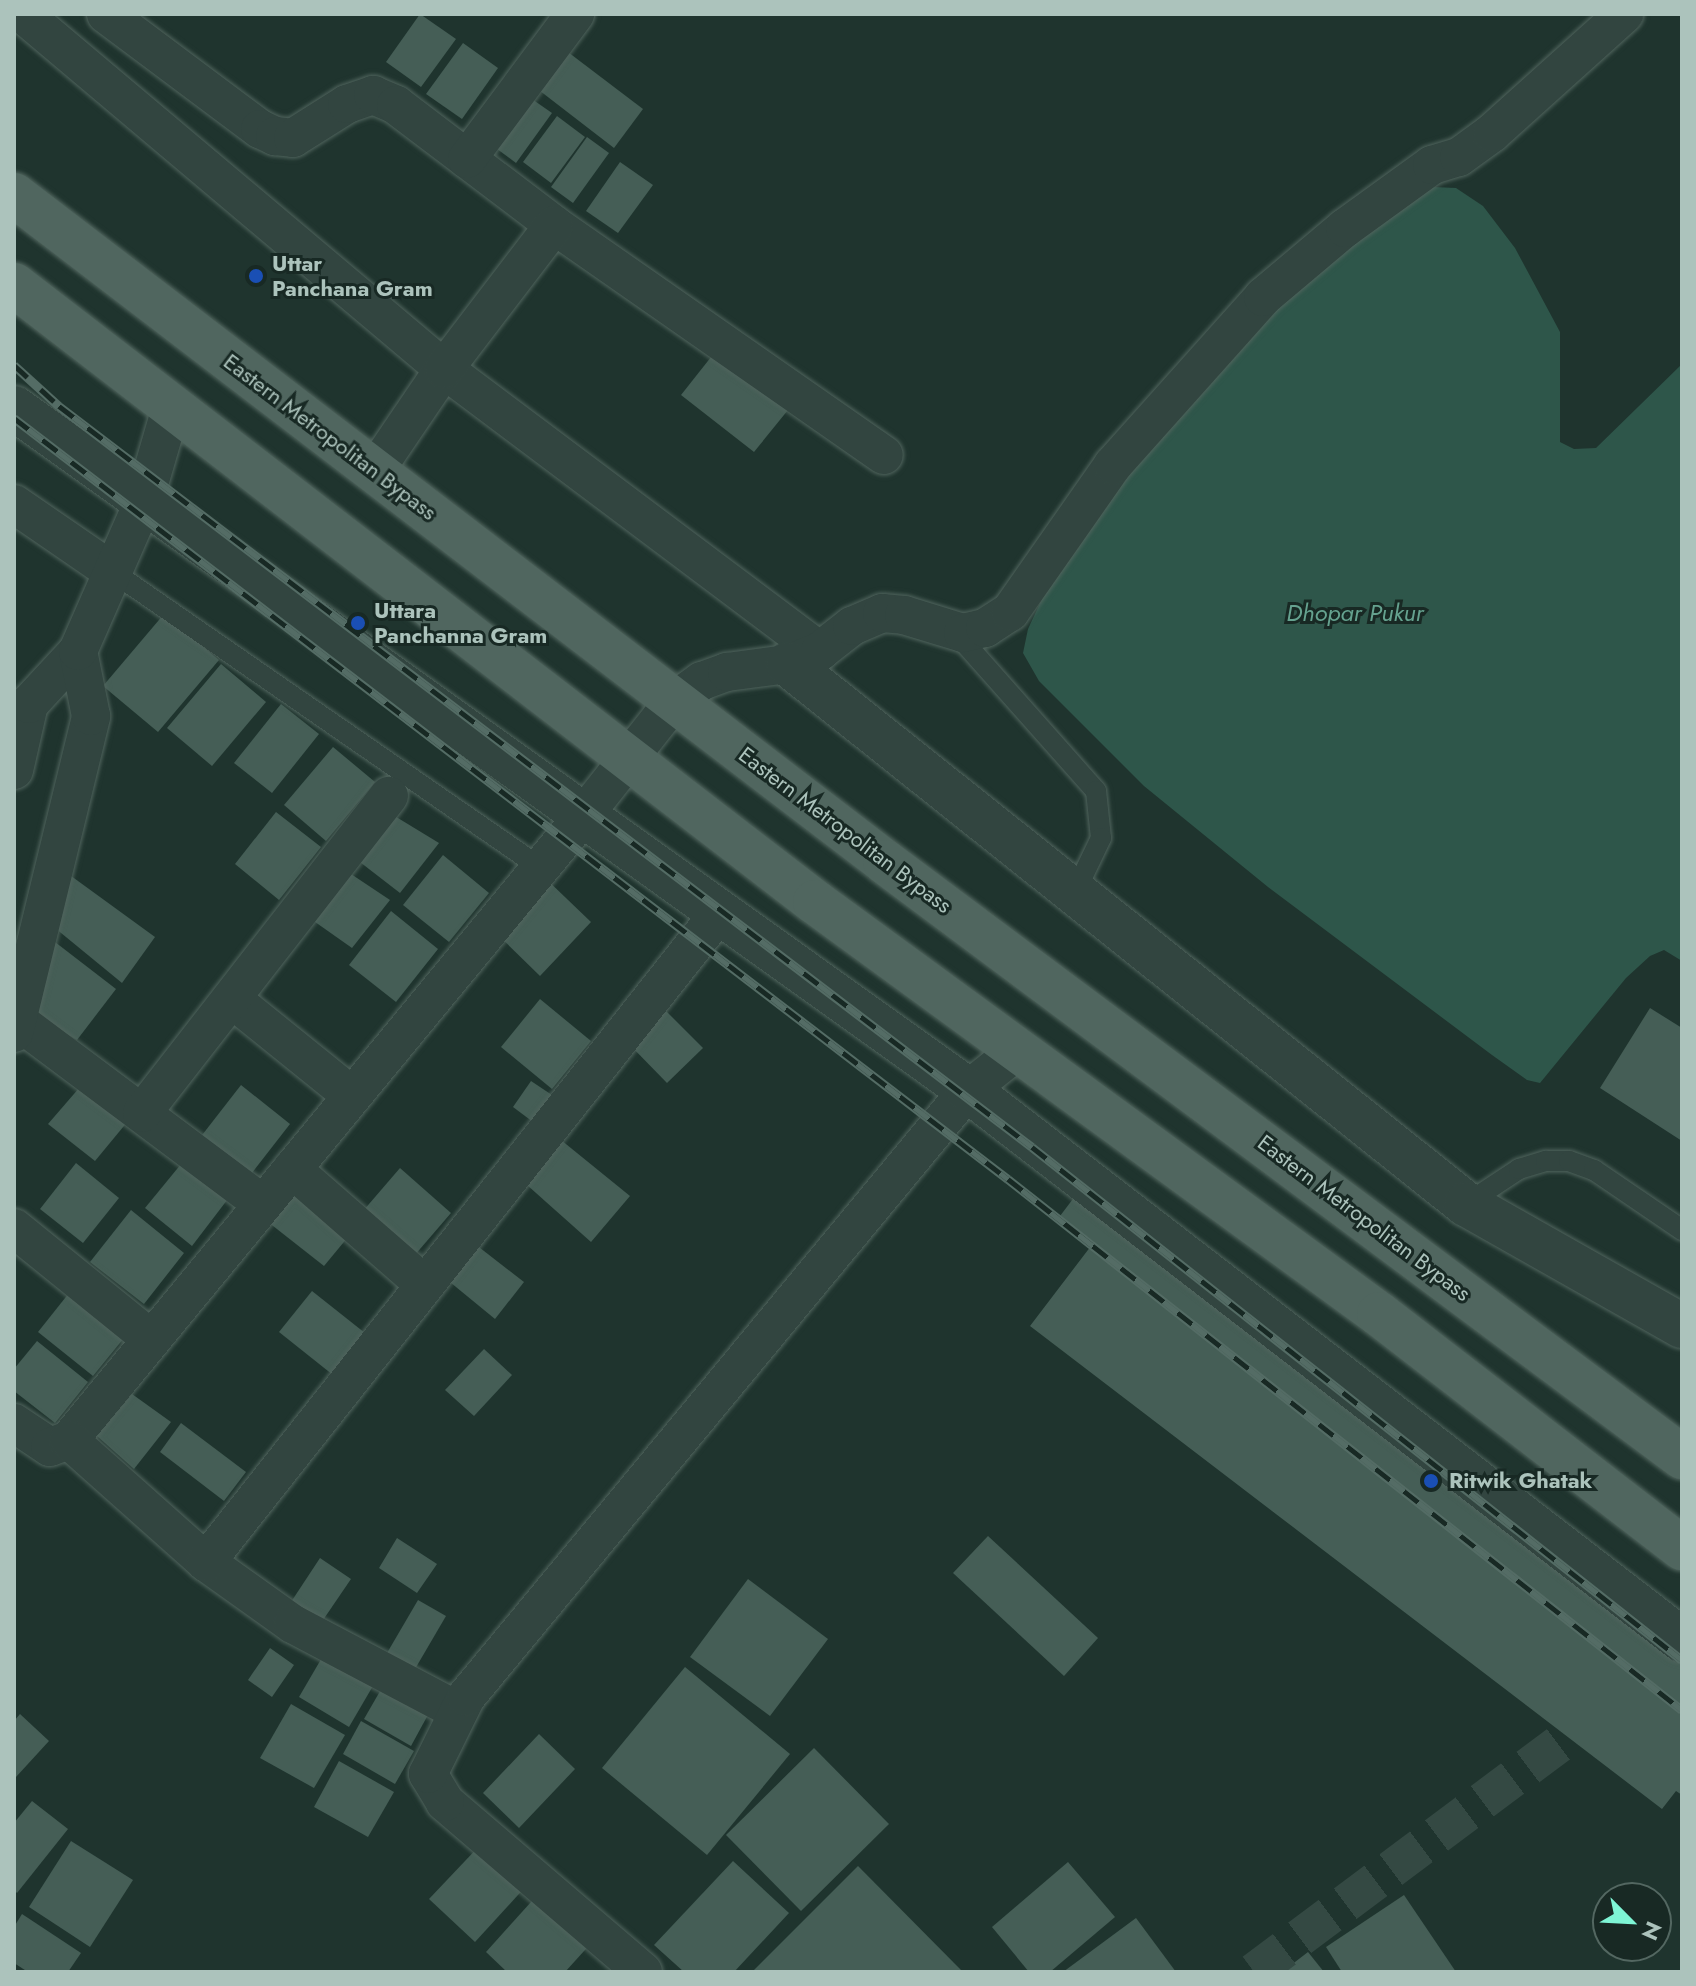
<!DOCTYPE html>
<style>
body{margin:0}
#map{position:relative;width:1696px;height:1986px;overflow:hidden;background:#1f342e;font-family:Jost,sans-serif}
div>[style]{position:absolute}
.water>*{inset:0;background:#2e564a}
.building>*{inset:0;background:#455e56}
.minor-tunnel>*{height:38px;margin-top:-19px;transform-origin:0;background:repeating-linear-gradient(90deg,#344943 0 38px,transparent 0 57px)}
.roads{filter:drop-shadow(0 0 2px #50645d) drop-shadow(0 0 2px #50645d)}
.service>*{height:20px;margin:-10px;padding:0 10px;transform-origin:10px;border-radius:10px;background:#324540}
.minor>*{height:38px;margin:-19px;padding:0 19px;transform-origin:19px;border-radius:19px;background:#324540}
.tertiary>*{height:44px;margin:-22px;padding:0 22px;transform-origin:22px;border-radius:22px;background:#324540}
.primary>*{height:44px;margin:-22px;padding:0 22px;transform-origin:22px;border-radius:22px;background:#50665f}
.rail>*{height:9px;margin-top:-4.5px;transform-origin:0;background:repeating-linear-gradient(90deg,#182924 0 18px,#546c65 0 36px);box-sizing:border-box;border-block:2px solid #546c65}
.dots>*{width:22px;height:22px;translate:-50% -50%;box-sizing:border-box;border:4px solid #182924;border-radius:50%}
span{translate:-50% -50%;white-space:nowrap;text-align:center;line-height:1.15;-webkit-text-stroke:6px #182924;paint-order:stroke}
.poi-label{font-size:22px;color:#acc3bc;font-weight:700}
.left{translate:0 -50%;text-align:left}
.street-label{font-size:22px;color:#acc3bc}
.water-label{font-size:24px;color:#65a28f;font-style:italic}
.frame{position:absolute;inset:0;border:16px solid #acc3bc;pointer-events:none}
.north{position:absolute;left:1592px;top:1882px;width:80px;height:80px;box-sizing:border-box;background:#182924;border:2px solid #536761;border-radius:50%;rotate:114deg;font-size:22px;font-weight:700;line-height:32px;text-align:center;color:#acc3bc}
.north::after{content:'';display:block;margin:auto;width:28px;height:36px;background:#7ef5d5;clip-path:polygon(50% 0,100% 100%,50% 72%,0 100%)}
</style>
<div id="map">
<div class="water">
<i style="clip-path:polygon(1433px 187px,1456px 188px,1483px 206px,1515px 248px,1560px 332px,1560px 442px,1574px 449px,1596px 448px,1682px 364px,1682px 961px,1664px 950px,1650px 956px,1626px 978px,1540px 1083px,1527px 1080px,1492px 1055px,1268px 887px,1144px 786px,1039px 681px,1023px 653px,1028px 629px,1054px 573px,1126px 472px,1298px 273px)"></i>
</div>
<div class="building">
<i style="clip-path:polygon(420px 14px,456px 39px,421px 87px,386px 62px)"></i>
<i style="clip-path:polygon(463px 43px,498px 68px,462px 119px,426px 94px)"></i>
<i style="clip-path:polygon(560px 46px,643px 109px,614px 148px,531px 84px)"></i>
<i style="clip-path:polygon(529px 97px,552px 113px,516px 163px,493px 146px)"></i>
<i style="clip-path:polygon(557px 116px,585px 137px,551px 183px,523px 162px)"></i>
<i style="clip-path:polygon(587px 137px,609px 153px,573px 203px,551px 187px)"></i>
<i style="clip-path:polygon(620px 162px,653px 185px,618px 233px,586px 211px)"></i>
<i style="clip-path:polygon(715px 352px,788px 410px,754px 452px,681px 395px)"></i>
<i style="clip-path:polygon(164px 614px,219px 660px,158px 732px,103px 686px)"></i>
<i style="clip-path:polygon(221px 664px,266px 702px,212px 766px,167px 728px)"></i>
<i style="clip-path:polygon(281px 704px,319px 734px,272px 793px,234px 763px)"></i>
<i style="clip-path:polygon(333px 747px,375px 782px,326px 841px,284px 805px)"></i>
<i style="clip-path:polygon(276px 812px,321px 847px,279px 900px,235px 864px)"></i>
<i style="clip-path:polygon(393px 815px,439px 843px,400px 893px,356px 859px)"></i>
<i style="clip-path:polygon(443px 855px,489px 893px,449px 942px,403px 905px)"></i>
<i style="clip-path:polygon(345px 870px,390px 900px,352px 948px,308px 917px)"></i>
<i style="clip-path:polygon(67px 873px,155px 937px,122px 983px,55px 928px)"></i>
<i style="clip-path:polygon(542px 875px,591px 922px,540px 976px,491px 928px)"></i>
<i style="clip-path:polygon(391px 911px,438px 949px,396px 1002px,349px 965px)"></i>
<i style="clip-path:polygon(55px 942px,116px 989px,77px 1040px,37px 1017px)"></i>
<i style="clip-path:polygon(540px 999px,591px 1041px,552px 1089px,501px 1047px)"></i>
<i style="clip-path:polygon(663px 1008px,703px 1048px,667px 1083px,627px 1042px)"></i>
<i style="clip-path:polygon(1650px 1008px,1682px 1028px,1682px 1141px,1600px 1088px)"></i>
<i style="clip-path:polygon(86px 1080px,133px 1115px,95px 1161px,48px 1124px)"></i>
<i style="clip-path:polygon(531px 1081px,552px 1095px,533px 1122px,513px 1107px)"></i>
<i style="clip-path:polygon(241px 1085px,290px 1124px,248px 1178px,199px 1139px)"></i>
<i style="clip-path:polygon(561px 1140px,630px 1196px,591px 1242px,527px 1185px)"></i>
<i style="clip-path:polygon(186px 1158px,234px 1191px,192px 1246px,145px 1208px)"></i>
<i style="clip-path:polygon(76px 1163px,119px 1198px,83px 1243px,40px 1209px)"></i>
<i style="clip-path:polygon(400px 1168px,451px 1213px,414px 1256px,363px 1211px)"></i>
<i style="clip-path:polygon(1085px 1183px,1682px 1641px,1682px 1795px,1676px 1791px,1662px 1809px,1030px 1326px,1094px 1242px,1060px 1216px)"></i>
<i style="clip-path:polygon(297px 1186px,353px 1231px,324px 1266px,268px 1222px)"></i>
<i style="clip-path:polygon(131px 1210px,184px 1253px,144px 1304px,90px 1262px)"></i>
<i style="clip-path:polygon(475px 1244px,524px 1282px,495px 1319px,445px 1278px)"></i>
<i style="clip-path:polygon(73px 1288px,128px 1333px,93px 1376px,38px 1332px)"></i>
<i style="clip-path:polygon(312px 1291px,365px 1333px,333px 1375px,279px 1332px)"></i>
<i style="clip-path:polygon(37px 1341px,88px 1382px,55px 1423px,14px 1391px,14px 1369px)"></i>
<i style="clip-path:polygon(484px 1349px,512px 1375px,474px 1416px,445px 1390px)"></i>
<i style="clip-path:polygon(132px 1394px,171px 1422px,134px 1469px,97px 1436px)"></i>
<i style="clip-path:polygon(181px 1423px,246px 1472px,224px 1501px,160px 1452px)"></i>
<i style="clip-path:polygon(988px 1536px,1098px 1638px,1064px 1676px,953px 1573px)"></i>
<i style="clip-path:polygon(397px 1538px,437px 1564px,417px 1593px,379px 1568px)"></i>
<i style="clip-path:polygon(320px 1558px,351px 1579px,321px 1623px,291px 1602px)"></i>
<i style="clip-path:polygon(748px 1579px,828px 1639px,770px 1716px,690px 1657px)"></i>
<i style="clip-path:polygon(418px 1600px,446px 1616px,408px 1681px,380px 1665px)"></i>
<i style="clip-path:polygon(270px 1648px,294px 1665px,272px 1697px,248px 1680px)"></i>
<i style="clip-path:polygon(327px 1649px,377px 1679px,349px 1727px,299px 1697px)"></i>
<i style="clip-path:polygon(685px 1667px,790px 1754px,707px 1855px,602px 1768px)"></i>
<i style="clip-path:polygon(383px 1686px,429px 1713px,411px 1746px,364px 1719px)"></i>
<i style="clip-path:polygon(291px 1704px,345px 1735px,314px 1788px,260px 1758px)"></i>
<i style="clip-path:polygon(20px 1714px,49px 1741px,16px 1777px,14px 1721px)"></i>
<i style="clip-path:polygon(361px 1721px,414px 1751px,395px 1784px,343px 1754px)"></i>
<i style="clip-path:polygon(539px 1734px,575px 1769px,519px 1828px,483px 1793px)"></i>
<i style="clip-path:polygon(814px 1748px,889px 1824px,801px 1911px,726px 1835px)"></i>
<i style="clip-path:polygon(339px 1761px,394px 1792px,368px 1837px,314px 1807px)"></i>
<i style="clip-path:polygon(32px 1801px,68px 1829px,17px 1893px,14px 1890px,14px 1823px)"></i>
<i style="clip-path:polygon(71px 1841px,133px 1880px,90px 1947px,29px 1907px)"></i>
<i style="clip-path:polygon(483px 1842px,528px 1884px,475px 1942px,429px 1899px)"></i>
<i style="clip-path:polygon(733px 1861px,789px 1913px,734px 1972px,684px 1972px,654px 1945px)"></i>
<i style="clip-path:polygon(1068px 1862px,1115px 1917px,1050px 1972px,1029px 1972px,992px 1927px)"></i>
<i style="clip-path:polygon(858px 1866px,963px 1972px,752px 1972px)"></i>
<i style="clip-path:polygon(540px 1892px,594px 1940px,565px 1972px,507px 1972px,486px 1952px)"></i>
<i style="clip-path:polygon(1404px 1895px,1456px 1972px,1342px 1972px,1326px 1947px)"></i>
<i style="clip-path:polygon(22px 1914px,81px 1953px,68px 1972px,28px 1972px,14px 1963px,14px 1927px)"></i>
<i style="clip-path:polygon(1136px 1918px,1176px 1972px,1063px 1972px)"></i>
<i style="clip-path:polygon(1308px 1952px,1324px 1972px,1282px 1972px)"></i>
</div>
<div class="minor-tunnel">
<i style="left:1254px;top:1972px;width:382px;rotate:-36.8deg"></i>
</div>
<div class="roads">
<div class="service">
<i style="left:113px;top:572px;width:520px;rotate:34.67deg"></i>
<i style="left:954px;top:631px;width:214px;rotate:48.4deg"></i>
<i style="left:1096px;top:791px;width:47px;rotate:83.9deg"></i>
<i style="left:1101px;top:838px;width:62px;rotate:115.7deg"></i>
<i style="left:1466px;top:1204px;width:64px;rotate:-33.4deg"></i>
<i style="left:1519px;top:1169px;width:28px;rotate:-17deg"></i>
<i style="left:1546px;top:1161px;width:23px"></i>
<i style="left:1569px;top:1161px;width:27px;rotate:20deg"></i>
<i style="left:1594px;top:1170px;width:107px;rotate:34.3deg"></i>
</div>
<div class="minor">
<i style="left:23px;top:14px;width:551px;rotate:40.14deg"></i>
<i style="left:444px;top:369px;width:470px;rotate:36.9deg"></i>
<i style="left:106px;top:14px;width:192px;rotate:36.8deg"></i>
<i style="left:260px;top:129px;width:17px;rotate:25deg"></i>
<i style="left:275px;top:136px;width:18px;rotate:6deg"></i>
<i style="left:293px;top:138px;width:64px;rotate:-32.2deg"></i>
<i style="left:347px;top:104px;width:28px;rotate:-19deg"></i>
<i style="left:373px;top:95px;width:25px;rotate:23deg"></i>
<i style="left:396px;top:105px;width:198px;rotate:37.2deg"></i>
<i style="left:554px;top:225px;width:402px;rotate:34.9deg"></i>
<i style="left:467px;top:159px;width:181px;rotate:-53.3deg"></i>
<i style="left:374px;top:472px;width:125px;rotate:-55.8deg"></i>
<i style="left:444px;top:369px;width:181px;rotate:-52.6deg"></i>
<i style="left:14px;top:504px;width:120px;rotate:34.5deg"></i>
<i style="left:14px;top:770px;width:68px;rotate:-77.2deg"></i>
<i style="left:29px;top:704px;width:72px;rotate:-47.2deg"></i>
<i style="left:232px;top:999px;width:154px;rotate:38.9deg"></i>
<i style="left:14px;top:1018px;width:311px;rotate:36.8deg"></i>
<i style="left:14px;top:1033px;width:326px;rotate:-76.3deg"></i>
<i style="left:91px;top:716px;width:66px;rotate:-101.3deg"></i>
<i style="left:78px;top:651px;width:164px;rotate:-66.3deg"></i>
<i style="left:144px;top:501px;width:97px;rotate:-73.8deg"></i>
<i style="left:142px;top:1113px;width:402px;rotate:-52.1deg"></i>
<i style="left:292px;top:1169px;width:176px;rotate:41.1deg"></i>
<i style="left:14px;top:1228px;width:176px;rotate:39deg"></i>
<i style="left:14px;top:1423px;width:43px;rotate:33.7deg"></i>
<i style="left:50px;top:1447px;width:20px;rotate:-20deg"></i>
<i style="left:69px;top:1440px;width:810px;rotate:-50.51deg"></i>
<i style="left:584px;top:815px;width:145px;rotate:-51.7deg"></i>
<i style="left:674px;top:701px;width:34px;rotate:-36deg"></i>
<i style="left:702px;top:681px;width:27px;rotate:-20deg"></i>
<i style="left:727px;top:672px;width:62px;rotate:-7.5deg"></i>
<i style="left:788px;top:664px;width:35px;rotate:-22deg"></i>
<i style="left:820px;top:651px;width:41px;rotate:-38deg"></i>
<i style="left:852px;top:626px;width:33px;rotate:-23deg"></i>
<i style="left:882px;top:613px;width:22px;rotate:5deg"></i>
<i style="left:904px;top:615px;width:62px;rotate:17deg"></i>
<i style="left:963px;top:633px;width:23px;rotate:-13deg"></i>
<i style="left:985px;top:628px;width:30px;rotate:-33deg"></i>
<i style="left:1010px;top:612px;width:179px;rotate:-55deg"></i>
<i style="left:1113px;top:465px;width:225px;rotate:-48.2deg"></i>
<i style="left:1263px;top:297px;width:107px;rotate:-40.1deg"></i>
<i style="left:1345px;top:228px;width:107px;rotate:-35.9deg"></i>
<i style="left:1432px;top:165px;width:28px;rotate:-17deg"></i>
<i style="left:1459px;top:157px;width:41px;rotate:-36deg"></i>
<i style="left:1492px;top:133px;width:178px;rotate:-42deg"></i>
<i style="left:69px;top:1440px;width:183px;rotate:41.7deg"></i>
<i style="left:206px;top:1562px;width:107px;rotate:35.5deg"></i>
<i style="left:293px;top:1624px;width:187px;rotate:27.8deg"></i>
<i style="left:206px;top:1562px;width:829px;rotate:-51.66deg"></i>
<i style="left:643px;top:1972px;width:261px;rotate:-139.4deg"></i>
<i style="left:445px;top:1802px;width:33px;rotate:-121deg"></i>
<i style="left:428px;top:1774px;width:86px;rotate:-63.7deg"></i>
<i style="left:466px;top:1697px;width:788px;rotate:-50.41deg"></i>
<i style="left:968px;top:1090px;width:63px;rotate:-38.5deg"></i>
</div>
<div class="tertiary">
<i style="left:14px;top:408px;width:1173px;rotate:35.56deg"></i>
<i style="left:968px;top:1090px;width:901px;rotate:37.61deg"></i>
<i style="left:788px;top:664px;width:867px;rotate:38.54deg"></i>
<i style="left:1466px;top:1204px;width:248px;rotate:29.5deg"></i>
</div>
<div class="primary">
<i style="left:14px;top:195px;width:1097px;rotate:37.44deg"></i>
<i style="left:885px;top:862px;width:995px;rotate:36.74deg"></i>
<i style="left:14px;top:285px;width:1011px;rotate:37.61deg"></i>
<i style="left:815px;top:902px;width:698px;rotate:36.15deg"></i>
<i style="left:1379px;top:1314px;width:383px;rotate:37.7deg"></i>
</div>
</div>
<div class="rail">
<i style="left:14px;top:365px;width:61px;rotate:42.3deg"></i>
<i style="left:59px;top:406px;width:1223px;rotate:37.29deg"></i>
<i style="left:1032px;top:1147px;width:828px;rotate:38.28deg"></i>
<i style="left:14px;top:418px;width:1252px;rotate:37.44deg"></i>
<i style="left:1008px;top:1179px;width:858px;rotate:38.23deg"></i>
</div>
<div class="dots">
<i style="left:256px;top:276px;background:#1a4fb4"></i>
<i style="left:358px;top:623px;background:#1a4fb4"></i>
<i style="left:1431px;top:1481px;background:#1a4fb4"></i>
</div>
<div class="poi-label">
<span class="left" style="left:272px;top:276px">Uttar<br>Panchana Gram</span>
<span class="left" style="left:374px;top:623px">Uttara<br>Panchanna Gram</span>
<span class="left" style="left:1449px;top:1481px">Ritwik Ghatak</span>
</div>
<div class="street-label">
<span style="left:330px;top:437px;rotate:37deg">Eastern Metropolitan Bypass</span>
<span style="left:845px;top:830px;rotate:37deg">Eastern Metropolitan Bypass</span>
<span style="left:1364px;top:1218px;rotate:37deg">Eastern Metropolitan Bypass</span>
</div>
<div class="water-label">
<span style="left:1355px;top:613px">Dhopar Pukur</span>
</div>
<div class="frame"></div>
<div class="north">N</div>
</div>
